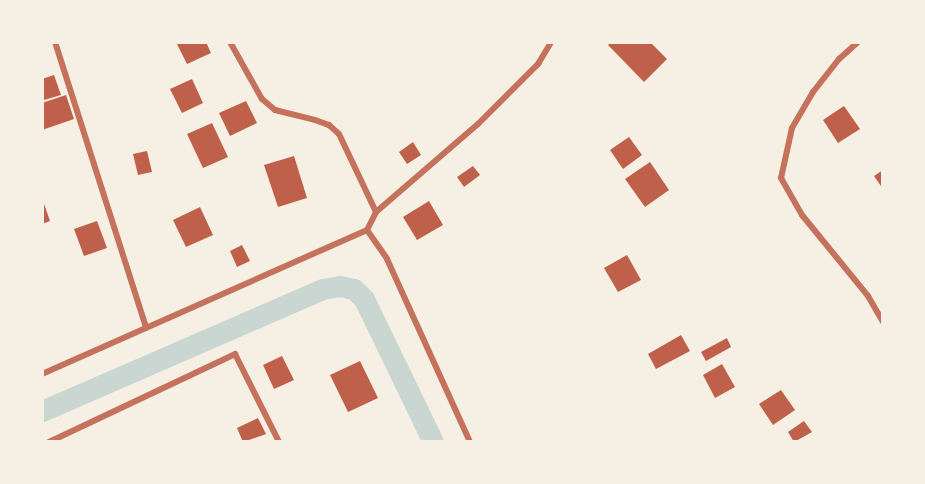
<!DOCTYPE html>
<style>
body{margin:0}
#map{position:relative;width:925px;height:484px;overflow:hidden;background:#f6efe4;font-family:Roboto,sans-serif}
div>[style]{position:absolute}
.canal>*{height:21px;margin:-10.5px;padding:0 10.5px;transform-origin:10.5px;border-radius:10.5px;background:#c9d6d2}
.building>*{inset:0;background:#bf614a}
.minor>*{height:6px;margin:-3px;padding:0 3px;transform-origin:3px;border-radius:3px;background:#c5725c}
span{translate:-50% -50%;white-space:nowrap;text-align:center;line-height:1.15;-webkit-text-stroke:6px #f6efe4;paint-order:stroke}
.frame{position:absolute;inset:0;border:44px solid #f6efe4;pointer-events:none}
</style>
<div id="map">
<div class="canal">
<i style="left:42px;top:411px;width:305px;rotate:-23.5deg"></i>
<i style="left:322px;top:289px;width:18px;rotate:-9deg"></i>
<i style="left:340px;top:286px;width:14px;rotate:12deg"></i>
<i style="left:354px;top:289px;width:14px;rotate:45deg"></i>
<i style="left:364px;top:299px;width:159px;rotate:64.2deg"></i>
</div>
<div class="building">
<i style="clip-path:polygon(176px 42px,206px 42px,211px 53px,187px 64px)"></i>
<i style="clip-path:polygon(611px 42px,650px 42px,667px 59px,644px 82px,608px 45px)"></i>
<i style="clip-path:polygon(54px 75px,61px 95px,44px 100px,42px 79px)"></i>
<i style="clip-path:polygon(192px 79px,203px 103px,182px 113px,170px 89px)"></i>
<i style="clip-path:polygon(66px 95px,74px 119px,42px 130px,42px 103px)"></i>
<i style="clip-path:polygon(246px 101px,257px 123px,230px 136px,219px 113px)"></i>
<i style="clip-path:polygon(844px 106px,860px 129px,838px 143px,823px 120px)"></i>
<i style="clip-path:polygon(212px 123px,228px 157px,203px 168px,187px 134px)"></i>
<i style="clip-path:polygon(629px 137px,642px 155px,623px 169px,610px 150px)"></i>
<i style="clip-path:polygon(413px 142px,421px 155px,407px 164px,399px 152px)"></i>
<i style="clip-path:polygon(147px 151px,152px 172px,138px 175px,133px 154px)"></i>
<i style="clip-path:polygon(294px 156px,307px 198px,278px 207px,264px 165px)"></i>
<i style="clip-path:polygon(650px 162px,669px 190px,645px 207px,625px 179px)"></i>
<i style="clip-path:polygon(473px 166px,480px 175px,464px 187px,457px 177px)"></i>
<i style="clip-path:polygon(883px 170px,883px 189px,874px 176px)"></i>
<i style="clip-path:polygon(42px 198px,50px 221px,42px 224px)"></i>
<i style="clip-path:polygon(429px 201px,443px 225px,417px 240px,403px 217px)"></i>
<i style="clip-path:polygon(200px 207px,213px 235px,186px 247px,173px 220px)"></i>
<i style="clip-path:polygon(97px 221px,107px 248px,84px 256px,74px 229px)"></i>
<i style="clip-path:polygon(242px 245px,250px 261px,237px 267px,230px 251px)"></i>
<i style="clip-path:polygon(627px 255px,641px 280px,618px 292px,604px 268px)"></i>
<i style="clip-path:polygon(681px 335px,690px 351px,656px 369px,648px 354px)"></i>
<i style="clip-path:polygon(727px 338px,731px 347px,706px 361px,701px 352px)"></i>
<i style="clip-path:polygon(282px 356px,294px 380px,274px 389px,263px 365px)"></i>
<i style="clip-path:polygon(360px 361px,378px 398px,348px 412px,330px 375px)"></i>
<i style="clip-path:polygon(722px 364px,735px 387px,715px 398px,703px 375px)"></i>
<i style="clip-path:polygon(781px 390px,795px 410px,773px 425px,759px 404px)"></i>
<i style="clip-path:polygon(258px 418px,266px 434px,243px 442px,237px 428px)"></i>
<i style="clip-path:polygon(804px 421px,812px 432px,794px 442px,788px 432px)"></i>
</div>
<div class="minor">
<i style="left:55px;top:42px;width:300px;rotate:72.3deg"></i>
<i style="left:230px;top:42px;width:65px;rotate:60.7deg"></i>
<i style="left:262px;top:99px;width:17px;rotate:40deg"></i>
<i style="left:275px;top:110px;width:41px;rotate:14deg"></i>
<i style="left:315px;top:120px;width:15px;rotate:20deg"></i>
<i style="left:329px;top:125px;width:13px;rotate:42deg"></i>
<i style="left:339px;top:134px;width:86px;rotate:64.6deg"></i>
<i style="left:858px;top:42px;width:25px;rotate:138deg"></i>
<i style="left:839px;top:59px;width:42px;rotate:128.2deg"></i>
<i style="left:813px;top:92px;width:42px;rotate:120.3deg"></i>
<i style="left:792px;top:128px;width:51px;rotate:102.4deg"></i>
<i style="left:781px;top:178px;width:43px;rotate:60.4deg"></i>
<i style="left:802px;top:215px;width:104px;rotate:50.8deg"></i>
<i style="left:868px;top:296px;width:30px;rotate:60deg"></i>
<i style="left:367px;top:230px;width:35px;rotate:55deg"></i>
<i style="left:387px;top:259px;width:201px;rotate:65.6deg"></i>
<i style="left:42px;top:374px;width:355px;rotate:-23.9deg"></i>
<i style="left:367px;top:230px;width:20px;rotate:-63deg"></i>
<i style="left:376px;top:212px;width:135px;rotate:-40.8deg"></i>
<i style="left:478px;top:124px;width:85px;rotate:-45deg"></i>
<i style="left:538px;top:64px;width:26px;rotate:-59deg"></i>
<i style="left:49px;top:442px;width:206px;rotate:-25.3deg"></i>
<i style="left:235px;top:354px;width:98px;rotate:63.4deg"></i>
</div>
<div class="frame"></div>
</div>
